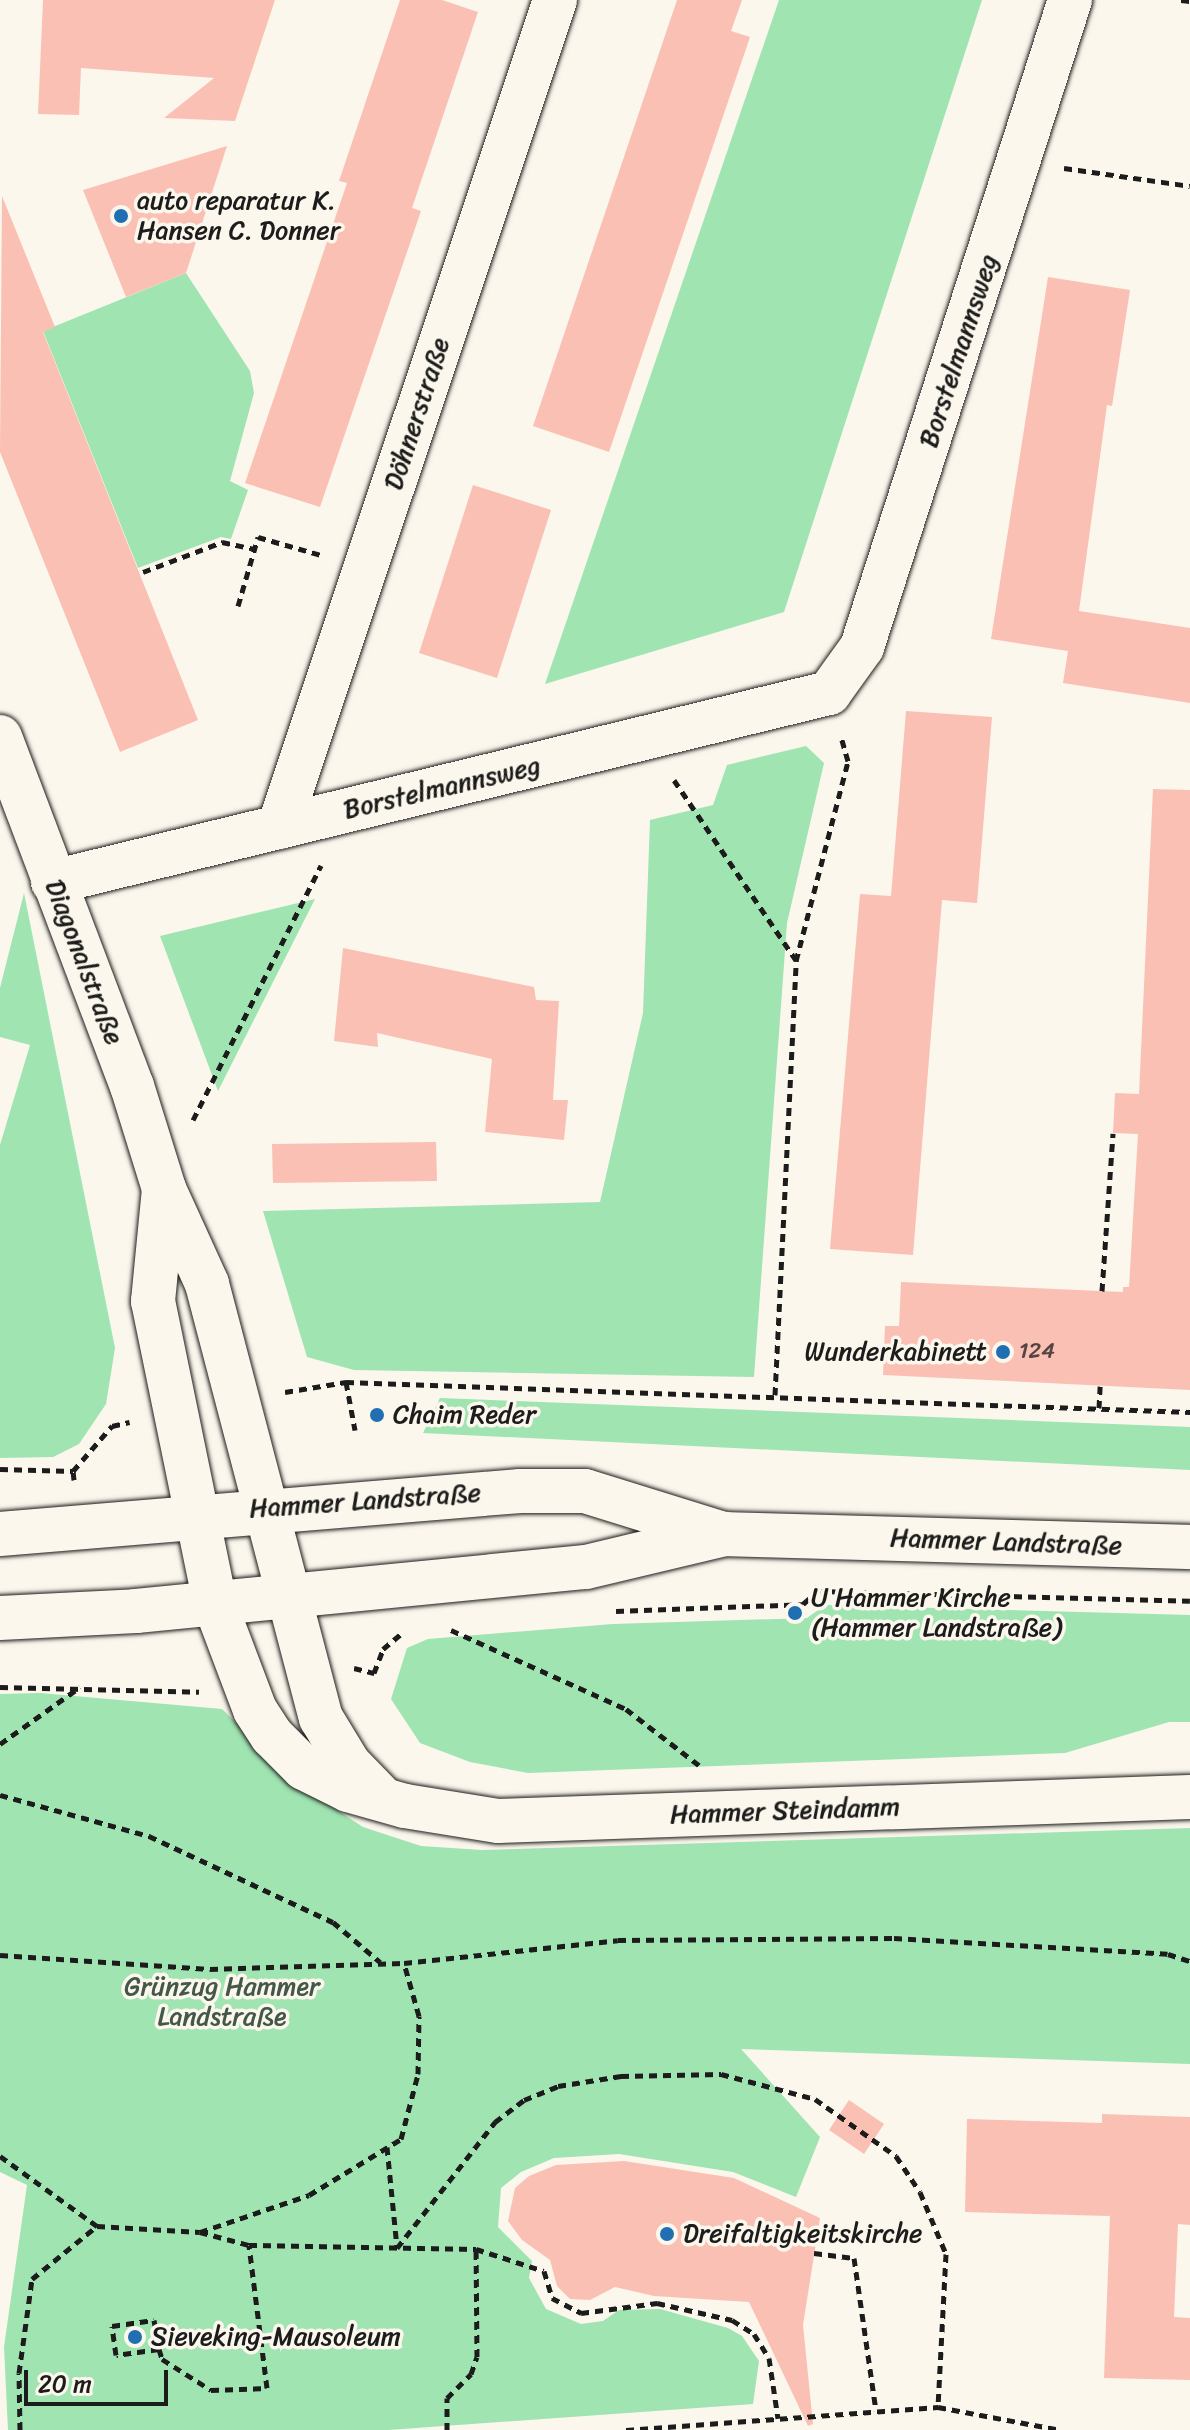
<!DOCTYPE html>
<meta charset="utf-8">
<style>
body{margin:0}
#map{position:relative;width:1190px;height:2430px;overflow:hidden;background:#fbf7ec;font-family:Sriracha,sans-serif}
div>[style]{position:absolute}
.green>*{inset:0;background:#9fe4b1}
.building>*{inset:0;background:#fbc0b4}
.path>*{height:5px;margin-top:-2.5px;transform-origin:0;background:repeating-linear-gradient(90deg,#1c1c1c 0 8px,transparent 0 14px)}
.roads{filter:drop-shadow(0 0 2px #1c1c1c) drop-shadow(0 0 2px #1c1c1c)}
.minor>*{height:44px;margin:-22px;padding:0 22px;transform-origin:22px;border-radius:22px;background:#fbf7ec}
.tertiary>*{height:44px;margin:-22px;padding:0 22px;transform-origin:22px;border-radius:22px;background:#fbf7ec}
.secondary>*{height:44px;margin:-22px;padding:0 22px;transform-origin:22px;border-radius:22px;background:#fbf7ec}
.dots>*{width:22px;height:22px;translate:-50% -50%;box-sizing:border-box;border:4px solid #fbf7ec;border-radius:50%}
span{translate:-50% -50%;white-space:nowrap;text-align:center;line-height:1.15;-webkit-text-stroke:7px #fbf7ec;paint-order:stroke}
.number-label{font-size:22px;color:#544542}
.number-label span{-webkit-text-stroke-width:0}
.poi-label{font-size:26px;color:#1c1c1c}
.left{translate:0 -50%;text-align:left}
.right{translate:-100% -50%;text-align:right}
.street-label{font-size:26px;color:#1c1c1c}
.park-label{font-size:26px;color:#435849}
.scale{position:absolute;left:24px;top:2370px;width:144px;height:36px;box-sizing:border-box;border:4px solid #1c1c1c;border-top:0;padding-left:10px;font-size:24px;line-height:28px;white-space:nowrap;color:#1c1c1c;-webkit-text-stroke:6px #fbf7ec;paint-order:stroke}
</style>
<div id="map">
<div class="green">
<i style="clip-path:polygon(779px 0,982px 0,784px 612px,545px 684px)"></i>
<i style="clip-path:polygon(186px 273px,250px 371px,254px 393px,230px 481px,248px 490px,231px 539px,221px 537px,138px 568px,43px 331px)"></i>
<i style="clip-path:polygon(806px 746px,824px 763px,787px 923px,754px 1377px,354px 1370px,307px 1357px,263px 1211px,600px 1202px,643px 1013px,650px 820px,713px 805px,727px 765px)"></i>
<i style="clip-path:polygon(24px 893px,115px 1348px,106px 1404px,79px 1444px,53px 1457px,0 1458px,0 1145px,30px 1045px,0 1037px,0 988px)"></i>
<i style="clip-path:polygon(315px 899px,218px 1091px,160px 936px)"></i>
<i style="clip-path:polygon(440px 1398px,1190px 1427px,1190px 1470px,423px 1433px)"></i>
<i style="clip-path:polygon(825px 1605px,1190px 1615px,1190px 1722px,1169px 1722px,1065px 1753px,528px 1773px,470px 1762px,420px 1743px,391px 1699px,407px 1648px,428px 1639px,613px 1624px,807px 1618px)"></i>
<i style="clip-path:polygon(40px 1693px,222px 1709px,306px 1790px,363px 1827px,421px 1846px,482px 1850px,1190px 1828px,1190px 2064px,741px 2049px,820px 2137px,796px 2197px,733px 2172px,619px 2154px,554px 2158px,521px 2172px,501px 2188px,498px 2227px,532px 2261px,529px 2278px,546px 2309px,581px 2324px,603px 2321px,619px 2310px,660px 2309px,728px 2328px,742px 2336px,759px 2361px,753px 2404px,388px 2430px,8px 2430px,4px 2347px,27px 2185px,0 2172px,0 1694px)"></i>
</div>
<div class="building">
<i style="clip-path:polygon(43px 0,275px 0,235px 121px,164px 118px,214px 78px,81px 68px,79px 115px,38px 114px)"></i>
<i style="clip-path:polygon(400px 0,442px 0,478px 12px,412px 208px,421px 211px,320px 507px,245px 483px,347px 183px,339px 181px)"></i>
<i style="clip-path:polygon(677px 0,742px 0,731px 31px,750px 37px,609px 452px,533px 426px)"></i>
<i style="clip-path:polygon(227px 146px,186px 273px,126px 297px,83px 190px)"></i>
<i style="clip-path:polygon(2px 196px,55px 327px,43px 332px,198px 720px,120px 752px,0 452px)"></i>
<i style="clip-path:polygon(1048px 277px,1130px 290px,1112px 406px,1107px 405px,1079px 611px,1190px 628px,1190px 703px,1063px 683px,1068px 651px,991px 639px)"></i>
<i style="clip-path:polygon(473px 485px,551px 510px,497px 678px,419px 653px)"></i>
<i style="clip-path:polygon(906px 711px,992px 717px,977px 903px,942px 900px,913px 1255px,830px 1249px,860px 894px,891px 896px)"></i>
<i style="clip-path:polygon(1153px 789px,1190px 790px,1190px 1390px,883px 1375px,885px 1326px,899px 1326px,901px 1282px,1123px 1292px,1123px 1287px,1129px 1287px,1138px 1134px,1113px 1133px,1115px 1093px,1139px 1094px)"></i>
<i style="clip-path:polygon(343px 948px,534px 987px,536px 1000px,559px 1001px,553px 1100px,568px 1100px,564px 1140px,485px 1132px,492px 1059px,377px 1033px,378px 1047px,334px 1041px)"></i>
<i style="clip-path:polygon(436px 1142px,437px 1181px,273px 1183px,272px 1144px)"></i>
<i style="clip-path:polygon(849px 2100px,884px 2124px,864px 2154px,829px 2130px)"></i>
<i style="clip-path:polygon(1102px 2114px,1190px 2117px,1190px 2225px,1178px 2224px,1174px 2317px,1190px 2318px,1190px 2380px,1104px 2378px,1110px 2216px,965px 2212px,967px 2119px,1102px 2123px)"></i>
<i style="clip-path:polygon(624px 2161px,734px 2178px,820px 2218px,803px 2325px,813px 2424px,808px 2426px,749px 2302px,654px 2296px,615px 2287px,590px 2300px,570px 2299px,557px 2286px,550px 2260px,522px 2240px,508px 2221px,515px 2188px,529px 2176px,556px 2165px)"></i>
</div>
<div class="path">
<i style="left:1181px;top:0;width:9px;rotate:6deg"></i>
<i style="left:1064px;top:168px;width:127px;rotate:8.1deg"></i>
<i style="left:143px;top:572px;width:85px;rotate:-20.8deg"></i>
<i style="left:222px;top:542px;width:33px;rotate:12deg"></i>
<i style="left:238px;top:606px;width:72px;rotate:-73.8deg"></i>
<i style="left:258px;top:537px;width:66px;rotate:15.9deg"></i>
<i style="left:674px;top:780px;width:217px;rotate:55.9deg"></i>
<i style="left:193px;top:1120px;width:285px;rotate:-63.3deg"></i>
<i style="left:1102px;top:1291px;width:158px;rotate:-86deg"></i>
<i style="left:346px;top:1382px;width:845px;rotate:2.04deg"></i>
<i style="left:285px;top:1392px;width:62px;rotate:-9.3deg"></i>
<i style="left:346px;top:1382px;width:49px;rotate:79.4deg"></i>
<i style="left:775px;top:1395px;width:435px;rotate:-87.2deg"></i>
<i style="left:796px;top:961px;width:207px;rotate:-75.4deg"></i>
<i style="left:848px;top:761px;width:26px;rotate:-106deg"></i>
<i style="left:1099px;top:1408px;width:22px;rotate:-87deg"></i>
<i style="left:0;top:1469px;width:73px;rotate:1.6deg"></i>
<i style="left:74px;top:1480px;width:9px;rotate:-96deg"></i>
<i style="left:73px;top:1471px;width:60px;rotate:-49.1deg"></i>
<i style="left:112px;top:1426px;width:18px;rotate:-13deg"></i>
<i style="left:616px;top:1611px;width:187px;rotate:-2.1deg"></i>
<i style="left:803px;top:1604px;width:20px;rotate:-41deg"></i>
<i style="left:818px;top:1591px;width:372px;rotate:1.5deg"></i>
<i style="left:451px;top:1630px;width:192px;rotate:24.3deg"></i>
<i style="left:626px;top:1709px;width:93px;rotate:37.6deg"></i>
<i style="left:354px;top:1668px;width:21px;rotate:14deg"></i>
<i style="left:374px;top:1673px;width:26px;rotate:-69deg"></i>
<i style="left:383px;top:1649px;width:23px;rotate:-40deg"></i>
<i style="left:0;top:1687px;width:199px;rotate:1.4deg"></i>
<i style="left:0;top:1744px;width:98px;rotate:-35.5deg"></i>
<i style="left:0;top:1795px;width:155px;rotate:15.4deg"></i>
<i style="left:149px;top:1836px;width:203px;rotate:25.1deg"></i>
<i style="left:333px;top:1922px;width:62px;rotate:40.4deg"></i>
<i style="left:0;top:1955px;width:210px;rotate:3.8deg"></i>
<i style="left:210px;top:1969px;width:194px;rotate:-1.8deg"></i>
<i style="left:404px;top:1963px;width:215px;rotate:-6.1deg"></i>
<i style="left:618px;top:1940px;width:276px;rotate:-0.4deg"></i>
<i style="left:894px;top:1938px;width:274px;rotate:3.3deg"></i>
<i style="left:1168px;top:1954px;width:23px;rotate:18deg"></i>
<i style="left:387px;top:2147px;width:100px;rotate:84.3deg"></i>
<i style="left:0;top:2156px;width:120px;rotate:35.8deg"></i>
<i style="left:97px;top:2226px;width:103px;rotate:3.3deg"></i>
<i style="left:200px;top:2232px;width:115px;rotate:-18.7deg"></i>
<i style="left:309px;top:2195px;width:108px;rotate:-31.3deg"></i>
<i style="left:401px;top:2139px;width:67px;rotate:-75.3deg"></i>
<i style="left:418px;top:2074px;width:58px;rotate:-89deg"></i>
<i style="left:419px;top:2016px;width:55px;rotate:-105.8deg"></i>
<i style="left:200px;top:2232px;width:51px;rotate:14.9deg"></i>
<i style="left:249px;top:2245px;width:227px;rotate:1deg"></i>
<i style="left:476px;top:2249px;width:71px;rotate:17.9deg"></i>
<i style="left:544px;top:2271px;width:28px;rotate:73deg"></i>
<i style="left:552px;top:2298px;width:33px;rotate:27deg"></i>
<i style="left:581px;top:2313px;width:77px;rotate:-7.5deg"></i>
<i style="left:657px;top:2303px;width:77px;rotate:12.8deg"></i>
<i style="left:732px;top:2320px;width:26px;rotate:32deg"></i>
<i style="left:754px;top:2334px;width:28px;rotate:58deg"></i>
<i style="left:769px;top:2358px;width:61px;rotate:81.5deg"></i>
<i style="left:397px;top:2248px;width:160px;rotate:-52.1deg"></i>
<i style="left:495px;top:2122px;width:36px;rotate:-37deg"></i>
<i style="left:524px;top:2100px;width:37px;rotate:-22deg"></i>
<i style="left:558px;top:2086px;width:64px;rotate:-9deg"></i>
<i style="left:621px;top:2076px;width:100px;rotate:-1.1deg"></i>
<i style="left:721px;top:2074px;width:97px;rotate:14.9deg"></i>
<i style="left:815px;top:2099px;width:99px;rotate:35.1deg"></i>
<i style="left:896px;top:2156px;width:43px;rotate:56.3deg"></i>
<i style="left:920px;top:2192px;width:67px;rotate:67.2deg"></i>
<i style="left:946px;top:2254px;width:153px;rotate:93deg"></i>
<i style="left:814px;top:2253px;width:40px;rotate:7.1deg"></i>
<i style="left:854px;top:2258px;width:154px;rotate:81.8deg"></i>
<i style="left:154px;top:2320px;width:29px;rotate:80deg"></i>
<i style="left:159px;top:2349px;width:43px;rotate:172.1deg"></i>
<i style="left:116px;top:2355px;width:29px;rotate:-98deg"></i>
<i style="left:112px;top:2326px;width:42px;rotate:-8.1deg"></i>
<i style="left:159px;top:2349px;width:10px;rotate:73deg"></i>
<i style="left:162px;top:2359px;width:58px;rotate:32.3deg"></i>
<i style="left:211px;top:2390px;width:56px;rotate:-2deg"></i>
<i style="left:267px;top:2388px;width:144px;rotate:-97.2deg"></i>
<i style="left:20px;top:2430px;width:57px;rotate:-91deg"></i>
<i style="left:19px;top:2373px;width:95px;rotate:-82.1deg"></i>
<i style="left:32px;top:2279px;width:84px;rotate:-39.2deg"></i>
<i style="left:447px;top:2430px;width:32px;rotate:-90deg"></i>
<i style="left:447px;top:2398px;width:34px;rotate:-45deg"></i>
<i style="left:471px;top:2374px;width:18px;rotate:-71deg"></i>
<i style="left:477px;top:2357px;width:108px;rotate:-90.5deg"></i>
<i style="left:626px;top:2430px;width:313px;rotate:-4.2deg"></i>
<i style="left:938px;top:2407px;width:125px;rotate:10.6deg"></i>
</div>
<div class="roads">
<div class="minor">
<i style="left:279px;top:827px;width:872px;rotate:-71.54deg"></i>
<i style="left:53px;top:882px;width:799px;rotate:-13.69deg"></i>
<i style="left:829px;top:693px;width:57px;rotate:-54.3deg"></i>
<i style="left:862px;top:647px;width:680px;rotate:-72.18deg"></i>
</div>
<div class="tertiary">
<i style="left:0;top:737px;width:373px;rotate:69.3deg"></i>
<i style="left:132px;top:1086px;width:108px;rotate:72.7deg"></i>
<i style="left:164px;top:1189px;width:104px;rotate:65.6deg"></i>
<i style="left:207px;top:1284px;width:449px;rotate:75.3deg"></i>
<i style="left:321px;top:1718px;width:54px;rotate:58.7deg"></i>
<i style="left:349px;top:1764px;width:45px;rotate:45.9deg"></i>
<i style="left:164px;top:1189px;width:113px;rotate:95.6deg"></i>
<i style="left:153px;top:1301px;width:309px;rotate:78.4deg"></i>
<i style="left:215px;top:1604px;width:113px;rotate:69.3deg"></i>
<i style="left:255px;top:1710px;width:31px;rotate:57deg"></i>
<i style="left:272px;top:1736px;width:45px;rotate:45deg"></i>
<i style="left:304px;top:1768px;width:49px;rotate:26.6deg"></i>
<i style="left:348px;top:1790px;width:59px;rotate:15.7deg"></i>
<i style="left:405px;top:1806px;width:94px;rotate:9.2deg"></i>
<i style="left:498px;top:1821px;width:692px;rotate:-1.99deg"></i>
</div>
<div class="secondary">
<i style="left:0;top:1534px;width:522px;rotate:-4.73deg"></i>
<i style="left:520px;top:1491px;width:65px"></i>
<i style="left:585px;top:1491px;width:145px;rotate:17.3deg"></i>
<i style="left:0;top:1618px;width:136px;rotate:-2.9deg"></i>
<i style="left:136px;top:1611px;width:452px;rotate:-5.6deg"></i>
<i style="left:586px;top:1567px;width:143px;rotate:-13.4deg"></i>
<i style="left:725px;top:1534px;width:465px;rotate:1.6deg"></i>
</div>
</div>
<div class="dots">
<i style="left:121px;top:216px;background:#1f6fb2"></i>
<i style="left:1003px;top:1352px;background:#1f6fb2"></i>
<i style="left:377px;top:1415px;background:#1f6fb2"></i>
<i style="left:795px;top:1613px;background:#1f6fb2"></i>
<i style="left:667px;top:2234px;background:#1f6fb2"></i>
<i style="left:135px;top:2337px;background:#1f6fb2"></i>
</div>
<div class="number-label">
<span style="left:1037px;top:1351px">124</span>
</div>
<div class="poi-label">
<span class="left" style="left:137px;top:216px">auto reparatur K.<br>Hansen C. Donner</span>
<span class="right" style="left:987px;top:1352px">Wunderkabinett</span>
<span class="left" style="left:393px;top:1415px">Chaim Reder</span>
<span class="left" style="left:811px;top:1613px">U Hammer Kirche<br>(Hammer Landstraße)</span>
<span class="left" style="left:683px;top:2234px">Dreifaltigkeitskirche</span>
<span class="left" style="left:151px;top:2337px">Sieveking-Mausoleum</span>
</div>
<div class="street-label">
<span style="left:959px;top:351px;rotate:-72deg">Borstelmannsweg</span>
<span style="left:417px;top:414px;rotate:-72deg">Döhnerstraße</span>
<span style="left:442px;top:788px;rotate:-13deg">Borstelmannsweg</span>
<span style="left:84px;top:962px;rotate:69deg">Diagonalstraße</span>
<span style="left:365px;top:1501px;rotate:-4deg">Hammer Landstraße</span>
<span style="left:1006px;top:1542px;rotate:2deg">Hammer Landstraße</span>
<span style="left:785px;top:1811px;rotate:-2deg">Hammer Steindamm</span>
</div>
<div class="park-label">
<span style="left:222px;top:2002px">Grünzug Hammer<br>Landstraße</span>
</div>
<div class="scale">20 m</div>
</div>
